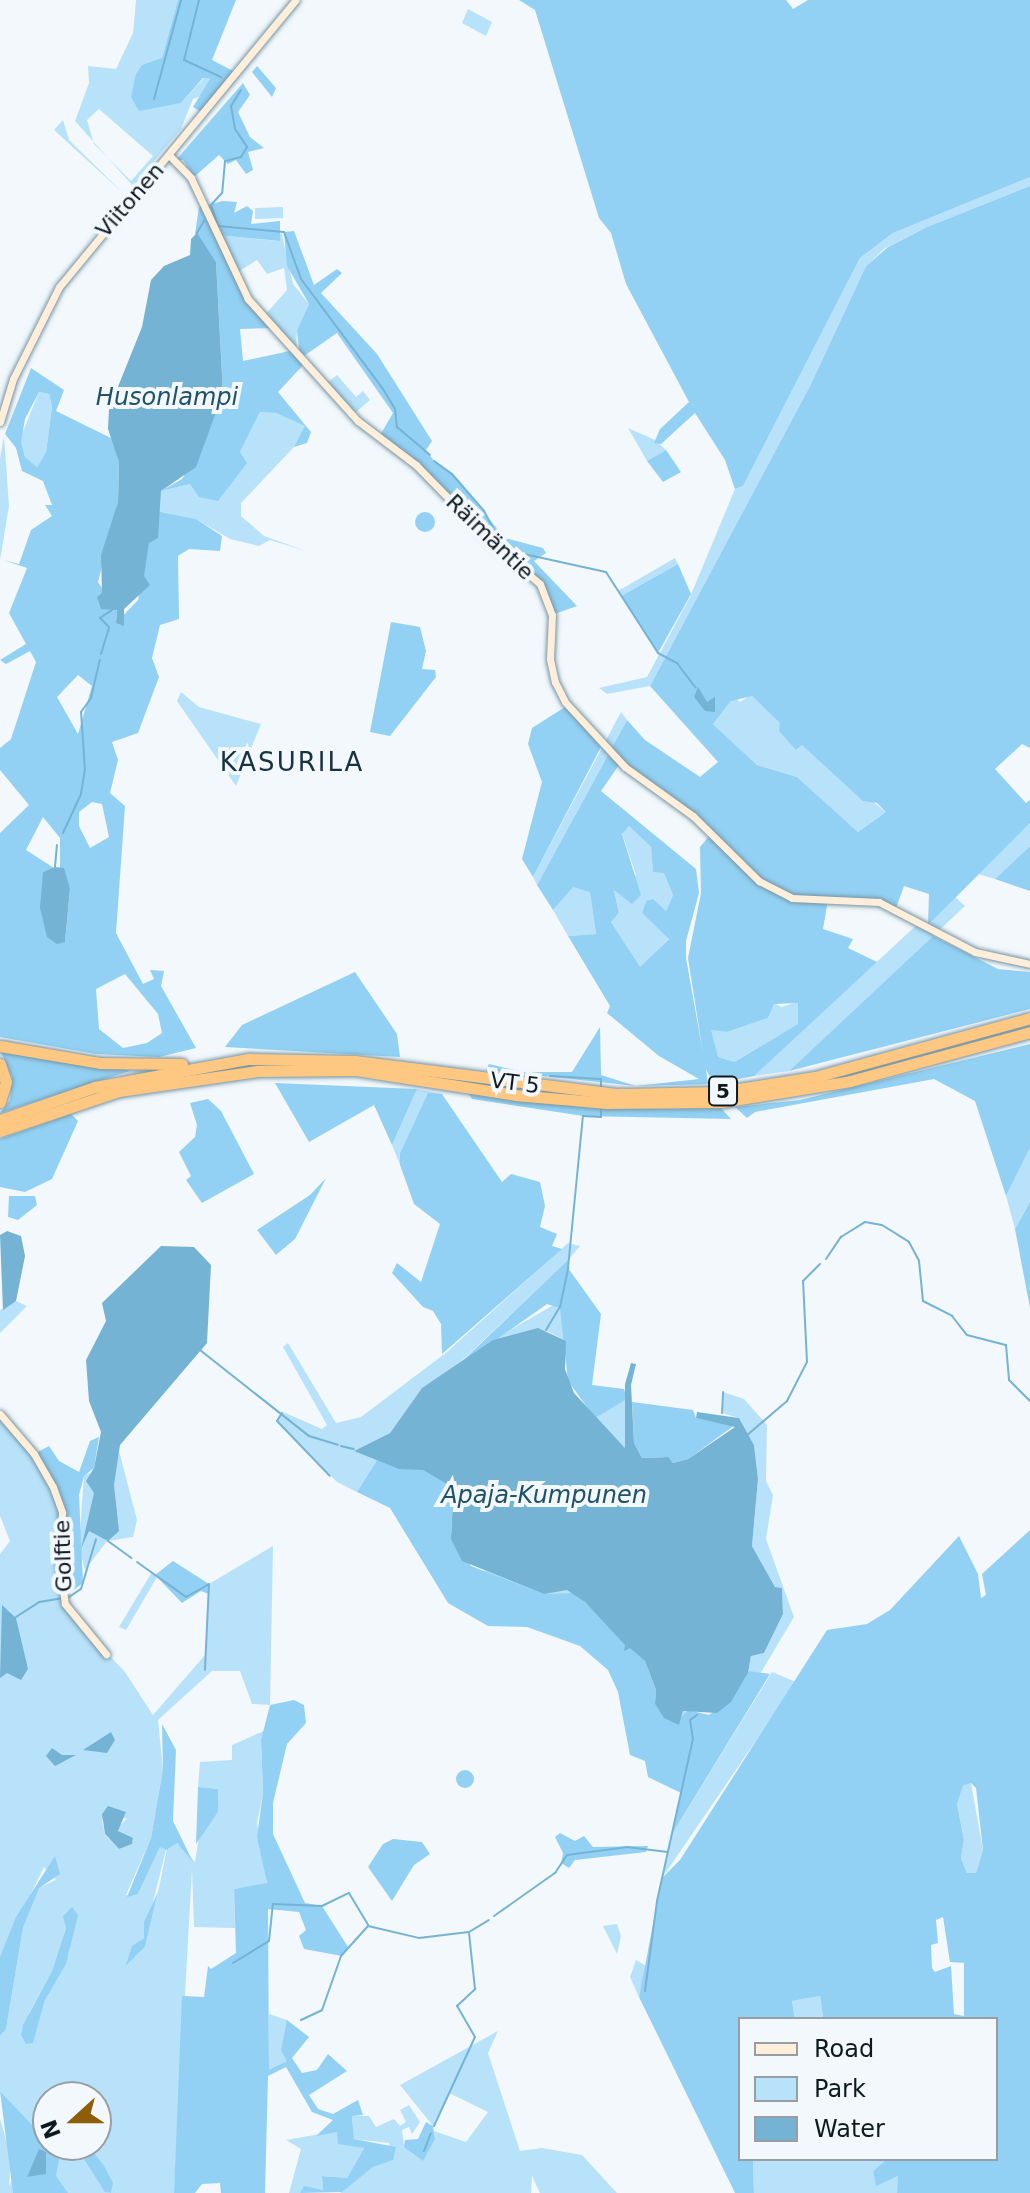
<!DOCTYPE html>
<meta charset="utf-8">
<style>
body{margin:0}
#map{position:relative;width:1030px;height:2193px;overflow:hidden;background:#f2f8fc;font-family:"DejaVu Sans",sans-serif}
div>[style]{position:absolute}
.green>*{inset:0;background:#b8e2fa}
.forest>*{inset:0;background:#92d1f4}
.round{border-radius:50%}
.water>*{inset:0;background:#75b3d5}
.stream>*{height:2px;margin:-1px;padding:0 1px;transform-origin:1px;border-radius:1px;background:#75b3d5}
.roads{filter:drop-shadow(0 0 2px #7795a5) drop-shadow(0 0 2px #7795a5)}
.secondary>*{height:7px;margin:-3.5px;padding:0 3.5px;transform-origin:3.5px;border-radius:3.5px;background:#ffeeda}
.highway>*{height:11px;margin:-5.5px;padding:0 5.5px;transform-origin:5.5px;border-radius:5.5px;background:#fec883}
span{translate:-50% -50%;white-space:nowrap;text-align:center;line-height:1.15;-webkit-text-stroke:8px #f2f8fc;paint-order:stroke}
.shield-label span{padding:2px 6px;background:#f2f8fc;border:2px solid;border-radius:6px;-webkit-text-stroke-width:0}
.shield-label{font-size:20px;color:#0f1a20;font-weight:700}
.street-label{font-size:22px;color:#0f1a20}
.water-label{font-size:24px;color:#1f5169;font-style:italic}
.quarter-label{font-size:26px;color:#173240;letter-spacing:2px}
.legend{position:absolute;left:738px;top:2017px;width:260px;height:144px;box-sizing:border-box;background:#f2f8fc;border:2px solid #979fa4;margin:0;padding:10px 14px;list-style:none;font-size:24px;color:#0f1a20}
.legend li{display:flex;align-items:center;gap:16px;height:40px}
.legend b{width:40px;border:2px solid #979fa4}
.north{position:absolute;left:32px;top:2081px;width:80px;height:80px;box-sizing:border-box;background:#f2f8fc;border:2px solid #979fa4;border-radius:50%;rotate:249deg;font-size:22px;font-weight:700;line-height:32px;text-align:center;color:#0f1a20}
.north::after{content:'';display:block;margin:auto;width:28px;height:36px;background:#8d5d07;clip-path:polygon(50% 0,100% 100%,50% 72%,0 100%)}
</style>
<div id="map">
<div class="green">
<i style="clip-path:polygon(evenodd,136px 0,178px 0,162px 58px,181px 103px,204px 78px,211px 80px,206px 94px,193px 99px,181px 129px,133px 186px,75px 121px,89px 83px,88px 66px,116px 69px,133px 33px,136px 0,99px 109px,153px 156px,131px 181px,94px 144px,87px 120px,99px 109px)"></i>
<i style="clip-path:polygon(468px 9px,492px 22px,486px 36px,462px 23px)"></i>
<i style="clip-path:polygon(63px 120px,69px 140px,123px 193px,54px 130px)"></i>
<i style="clip-path:polygon(1030px 177px,1030px 186px,927px 227px,885px 248px,866px 266px,810px 386px,650px 686px,607px 694px,599px 688px,647px 677px,690px 597px,735px 489px,743px 486px,860px 258px,893px 233px)"></i>
<i style="clip-path:polygon(283px 207px,283px 218px,255px 219px,255px 208px)"></i>
<i style="clip-path:polygon(281px 231px,293px 284px,309px 304px,297px 330px,296px 352px,264px 316px,287px 290px,284px 268px,267px 274px,257px 260px,233px 275px,215px 235px,279px 241px)"></i>
<i style="clip-path:polygon(337px 375px,356px 397px,363px 391px,370px 400px,355px 413px,328px 382px)"></i>
<i style="clip-path:polygon(39px 392px,49px 394px,52px 407px,46px 452px,37px 467px,25px 457px,20px 439px)"></i>
<i style="clip-path:polygon(260px 412px,276px 413px,306px 426px,294px 447px,241px 503px,241px 516px,264px 536px,306px 551px,270px 540px,259px 546px,230px 539px,196px 519px,156px 511px,161px 491px,190px 484px,240px 452px)"></i>
<i style="clip-path:polygon(628px 428px,655px 440px,666px 450px,647px 461px)"></i>
<i style="clip-path:polygon(4px 436px,9px 506px,0 560px,0 459px)"></i>
<i style="clip-path:polygon(675px 558px,678px 564px,621px 596px,618px 591px)"></i>
<i style="clip-path:polygon(687px 653px,740px 702px,751px 695px,781px 723px,796px 750px,802px 745px,886px 812px,858px 832px,797px 777px,757px 765px,713px 724px,731px 701px)"></i>
<i style="clip-path:polygon(181px 692px,199px 707px,261px 724px,236px 786px,177px 701px)"></i>
<i style="clip-path:polygon(621px 712px,627px 720px,537px 885px,533px 877px)"></i>
<i style="clip-path:polygon(1030px 823px,1030px 846px,995px 879px,978px 874px)"></i>
<i style="clip-path:polygon(629px 826px,651px 847px,653px 871px,664px 872px,673px 895px,666px 911px,646px 901px,642px 913px,669px 938px,640px 968px,611px 922px,619px 913px,614px 889px,636px 875px,622px 833px)"></i>
<i style="clip-path:polygon(573px 886px,590px 891px,596px 934px,568px 936px,553px 910px)"></i>
<i style="clip-path:polygon(952px 894px,965px 906px,789px 1071px,754px 1076px,643px 1042px,633px 1035px,717px 1056px,710px 1029px,727px 1032px,768px 1018px,774px 1003px,781px 1007px,798px 1002px,799px 1024px,735px 1061px,761px 1069px,921px 921px,929px 925px)"></i>
<i style="clip-path:polygon(417px 1089px,442px 1094px,428px 1094px,400px 1153px,400px 1165px,392px 1145px)"></i>
<i style="clip-path:polygon(1030px 1148px,1030px 1202px,1015px 1229px,1006px 1196px)"></i>
<i style="clip-path:polygon(568px 1243px,580px 1246px,569px 1259px,450px 1372px,422px 1388px,390px 1433px,354px 1451px,381px 1451px,391px 1459px,432px 1467px,448px 1481px,453px 1498px,451px 1539px,460px 1558px,480px 1572px,541px 1558px,562px 1570px,573px 1593px,625px 1645px,625px 1650px,630px 1648px,645px 1661px,658px 1711px,679px 1725px,683px 1711px,709px 1715px,731px 1702px,748px 1673px,751px 1656px,764px 1653px,783px 1614px,782px 1589px,775px 1587px,752px 1546px,758px 1479px,754px 1445px,739px 1418px,722px 1413px,723px 1392px,744px 1399px,767px 1425px,766px 1481px,773px 1495px,766px 1539px,794px 1617px,735px 1716px,713px 1730px,657px 1728px,620px 1657px,593px 1625px,541px 1607px,477px 1598px,420px 1538px,440px 1502px,427px 1481px,377px 1460px,357px 1492px,337px 1482px,277px 1421px,283px 1412px,322px 1429px,327px 1425px,283px 1347px,288px 1343px,336px 1423px,361px 1417px,447px 1352px)"></i>
<i style="clip-path:polygon(564px 1299px,579px 1381px,608px 1406px,625px 1400px,625px 1448px,588px 1410px,562px 1339px,547px 1331px,493px 1340px)"></i>
<i style="clip-path:polygon(16px 1301px,27px 1306px,0 1333px,0 1310px)"></i>
<i style="clip-path:polygon(evenodd,0 1415px,34px 1454px,62px 1512px,59px 1562px,71px 1615px,125px 1672px,153px 1715px,205px 1655px,209px 1584px,273px 1546px,270px 1705px,252px 1704px,240px 1671px,212px 1671px,158px 1720px,163px 1769px,151px 1838px,126px 1895px,138px 1894px,160px 1847px,167px 1846px,144px 1938px,132px 1947px,125px 1967px,145px 1947px,168px 1849px,177px 1843px,195px 1862px,199px 1837px,218px 1812px,218px 1789px,198px 1787px,200px 1762px,232px 1760px,232px 1745px,266px 1730px,261px 1741px,263px 1794px,257px 1823px,267px 1884px,234px 1889px,235px 1928px,194px 1927px,192px 1869px,174px 2193px,111px 2193px,112px 2183px,88px 2145px,96px 2145px,96px 2097px,48px 2097px,48px 2145px,75px 2145px,109px 2193px,0 2193px,0 2119px,11px 2157px,9px 2186px,39px 2132px,0 2091px,0 2036px,6px 2029px,23px 1928px,38px 1888px,56px 1880px,44px 1867px,0 1957px,0 1554px,10px 1541px,0 1516px,0 1415px,127px 1818px,118px 1828px,120px 1836px,133px 1838px,132px 1844px,119px 1849px,105px 1835px,102px 1820px,127px 1818px,0 1415px,65px 1911px,72px 1928px,69px 1953px,45px 2000px,34px 2038px,29px 2013px,52px 1971px,66px 1928px,65px 1911px)"></i>
<i style="clip-path:polygon(119px 1451px,137px 1520px,133px 1537px,107px 1541px,85px 1570px,79px 1547px,84px 1475px,116px 1464px)"></i>
<i style="clip-path:polygon(152px 1572px,157px 1577px,126px 1630px,119px 1627px)"></i>
<i style="clip-path:polygon(772px 1672px,796px 1682px,662px 1878px,672px 1834px)"></i>
<i style="clip-path:polygon(971px 1783px,983px 1850px,976px 1873px,967px 1873px,961px 1858px,964px 1840px,957px 1804px,963px 1786px)"></i>
<i style="clip-path:polygon(617px 1924px,621px 1936px,617px 1954px,603px 1926px)"></i>
<i style="clip-path:polygon(636px 1960px,648px 1967px,639px 1997px,630px 1977px)"></i>
<i style="clip-path:polygon(820px 1996px,823px 2017px,835px 2019px,795px 2019px,792px 2001px)"></i>
<i style="clip-path:polygon(269px 2014px,287px 2020px,287px 2061px,269px 2071px)"></i>
<i style="clip-path:polygon(498px 2031px,488px 2053px,520px 2151px,542px 2148px,582px 2155px,617px 2193px,540px 2193px,532px 2176px,531px 2193px,340px 2193px,373px 2167px,392px 2160px,389px 2143px,354px 2139px,352px 2116px,369px 2116px,376px 2127px,394px 2119px,400px 2126px,406px 2122px,400px 2110px,409px 2105px,420px 2122px,412px 2134px,409px 2127px,402px 2130px,404px 2147px,435px 2139px,434px 2131px,466px 2142px,488px 2112px,449px 2093px,433px 2126px,400px 2085px)"></i>
<i style="clip-path:polygon(338px 2131px,364px 2148px,347px 2178px,322px 2176px,323px 2190px,304px 2187px,300px 2193px,289px 2193px,301px 2149px,286px 2140px)"></i>
<i style="clip-path:polygon(753px 2159px,887px 2159px,873px 2171px,877px 2185px,898px 2176px,899px 2185px,897px 2193px,754px 2193px)"></i>
</div>
<div class="forest">
<i style="clip-path:polygon(178px 0,236px 0,212px 60px,235px 72px,201px 112px,193px 107px,210px 79px,203px 78px,181px 103px,139px 111px,131px 97px,136px 74px,142px 65px,162px 58px)"></i>
<i style="clip-path:polygon(519px 0,786px 0,793px 9px,808px 0,1030px 0,1030px 177px,893px 233px,860px 258px,743px 486px,735px 489px,725px 460px,695px 413px,661px 444px,654px 443px,660px 429px,689px 402px,626px 284px,611px 233px,599px 218px,535px 10px)"></i>
<i style="clip-path:polygon(257px 66px,276px 88px,272px 97px,252px 72px)"></i>
<i style="clip-path:polygon(243px 83px,250px 95px,238px 112px,250px 137px,264px 148px,248px 152px,253px 170px,246px 174px,236px 160px,228px 164px,219px 155px,194px 177px,183px 160px,176px 160px)"></i>
<i style="clip-path:polygon(evenodd,1030px 186px,1030px 748px,1022px 744px,995px 769px,1026px 803px,1030px 800px,1030px 823px,928px 925px,929px 894px,904px 886px,896px 908px,828px 900px,823px 929px,853px 939px,848px 948px,877px 962px,754px 1076px,713px 1084px,706px 1069px,708px 1084px,636px 1086px,486px 1070px,489px 1064px,523px 1072px,572px 1072px,600px 1027px,601px 1075px,636px 1086px,699px 1079px,659px 1056px,607px 1013px,610px 1006px,568px 936px,596px 934px,590px 892px,573px 887px,553px 910px,537px 885px,608px 755px,619px 765px,601px 791px,696px 869px,699px 893px,686px 941px,686px 958px,703px 1053px,688px 958px,701px 893px,700px 847px,711px 834px,610px 751px,627px 720px,645px 740px,700px 777px,718px 762px,650px 686px,810px 386px,866px 266px,888px 247px,927px 227px,1030px 186px,752px 696px,780px 723px,779px 731px,796px 750px,802px 745px,863px 801px,877px 803px,886px 812px,858px 832px,797px 777px,757px 765px,713px 724px,731px 701px,752px 696px,1030px 186px,629px 826px,651px 847px,653px 872px,664px 873px,673px 895px,666px 911px,653px 899px,646px 901px,642px 913px,669px 939px,640px 967px,611px 922px,619px 913px,614px 890px,632px 904px,641px 895px,622px 834px,629px 826px,1030px 186px,798px 1003px,798px 1024px,734px 1062px,718px 1057px,711px 1030px,727px 1032px,768px 1018px,774px 1004px,798px 1003px)"></i>
<i style="clip-path:polygon(223px 201px,237px 202px,234px 213px,247px 206px,253px 211px,251px 224px,280px 221px,280px 241px,216px 235px,234px 277px,274px 328px,240px 329px,243px 361px,299px 349px,297px 330px,309px 304px,287px 266px,284px 232px,294px 231px,314px 285px,337px 269px,342px 273px,321px 293px,377px 354px,432px 441px,426px 450px,434px 461px,452px 474px,505px 538px,543px 548px,546px 553px,534px 561px,577px 606px,552px 615px,540px 584px,492px 543px,426px 474px,379px 437px,393px 413px,337px 333px,301px 358px,305px 363px,278px 392px,311px 432px,307px 443px,294px 447px,305px 426px,276px 413px,260px 412px,240px 452px,247px 463px,218px 501px,199px 497px,190px 484px,161px 491px,182px 479px,196px 457px,223px 393px,216px 262px,195px 234px,199px 207px)"></i>
<i style="clip-path:polygon(evenodd,31px 368px,64px 390px,56px 411px,113px 439px,119px 462px,118px 502px,98px 582px,117px 611px,116px 623px,138px 600px,149px 542px,158px 538px,156px 511px,196px 519px,222px 536px,220px 551px,189px 549px,178px 556px,179px 619px,160px 625px,152px 658px,159px 677px,138px 733px,112px 742px,118px 760px,110px 793px,125px 806px,116px 933px,143px 984px,154px 979px,150px 970px,164px 971px,161px 986px,196px 1048px,159px 1057px,96px 1054px,0 1037px,0 833px,29px 805px,0 770px,0 748px,11px 739px,36px 662px,30px 651px,6px 664px,0 660px,26px 644px,9px 613px,27px 568px,3px 560px,19px 564px,31px 530px,52px 516px,45px 505px,52px 505px,43px 481px,22px 471px,16px 448px,5px 434px,31px 368px,39px 392px,49px 394px,52px 407px,46px 452px,37px 467px,25px 457px,21px 442px,25px 419px,39px 392px,31px 368px,78px 675px,92px 686px,78px 734px,57px 697px,78px 675px,31px 368px,92px 802px,102px 804px,109px 837px,90px 848px,79px 826px,79px 812px,92px 802px,31px 368px,43px 817px,60px 838px,60px 867px,70px 889px,65px 942px,43px 872px,54px 868px,26px 850px,43px 817px,31px 368px,125px 974px,158px 1014px,162px 1033px,147px 1043px,123px 1048px,99px 1029px,96px 989px,125px 974px)"></i>
<i style="clip-path:polygon(666px 450px,681px 472px,663px 482px,647px 461px)"></i>
<i class="round" style="left:415px;top:512px;width:20px;height:20px"></i>
<i style="clip-path:polygon(678px 564px,691px 594px,658px 653px,621px 596px)"></i>
<i style="clip-path:polygon(391px 622px,420px 627px,426px 651px,422px 669px,435px 670px,436px 677px,390px 736px,370px 732px)"></i>
<i style="clip-path:polygon(565px 707px,601px 747px,533px 877px,522px 859px,542px 782px,528px 744px,532px 728px)"></i>
<i style="clip-path:polygon(1030px 846px,1030px 891px,995px 879px)"></i>
<i style="clip-path:polygon(933px 936px,998px 969px,1030px 972px,1030px 1009px,789px 1071px)"></i>
<i style="clip-path:polygon(355px 972px,397px 1034px,400px 1057px,225px 1047px,242px 1025px)"></i>
<i style="clip-path:polygon(1030px 1044px,1030px 1148px,1006px 1196px,975px 1101px,934px 1079px,755px 1112px,747px 1118px,735px 1107px,800px 1100px)"></i>
<i style="clip-path:polygon(0 1050px,122px 1068px,130px 1071px,0 1113px,10px 1100px,12px 1077px)"></i>
<i style="clip-path:polygon(275px 1083px,417px 1089px,392px 1145px,374px 1105px,309px 1142px)"></i>
<i style="clip-path:polygon(428px 1093px,442px 1094px,502px 1182px,511px 1174px,540px 1182px,545px 1206px,540px 1227px,557px 1234px,552px 1246px,562px 1249px,442px 1354px,441px 1324px,433px 1311px,423px 1307px,392px 1273px,397px 1263px,421px 1282px,440px 1224px,414px 1204px,400px 1165px,400px 1153px)"></i>
<i style="clip-path:polygon(468px 1093px,606px 1109px,721px 1108px,731px 1119px,583px 1116px,472px 1099px)"></i>
<i style="clip-path:polygon(208px 1099px,221px 1111px,254px 1174px,202px 1203px,186px 1180px,191px 1176px,179px 1152px,195px 1137px,197px 1125px,190px 1103px)"></i>
<i style="clip-path:polygon(71px 1114px,78px 1121px,52px 1179px,25px 1192px,0 1187px,0 1139px)"></i>
<i style="clip-path:polygon(326px 1178px,295px 1239px,276px 1255px,257px 1230px,310px 1195px)"></i>
<i style="clip-path:polygon(9px 1196px,35px 1196px,37px 1205px,18px 1220px,8px 1217px)"></i>
<i style="clip-path:polygon(1030px 1202px,1030px 1308px,1015px 1229px)"></i>
<i style="clip-path:polygon(569px 1259px,568px 1268px,601px 1314px,592px 1385px,624px 1389px,626px 1395px,625px 1400px,595px 1418px,568px 1381px,560px 1308px,547px 1304px,453px 1370px)"></i>
<i style="clip-path:polygon(632px 1402px,693px 1410px,696px 1418px,735px 1425px,688px 1459px,673px 1463px,665px 1457px,642px 1458px,634px 1443px)"></i>
<i style="clip-path:polygon(99px 1437px,94px 1468px,84px 1476px,79px 1495px,83px 1583px,63px 1598px,62px 1512px,34px 1454px,49px 1446px,59px 1461px,79px 1472px,90px 1441px)"></i>
<i style="clip-path:polygon(377px 1460px,423px 1470px,445px 1483px,453px 1498px,451px 1533px,471px 1566px,544px 1594px,573px 1593px,585px 1602px,645px 1661px,656px 1690px,655px 1704px,664px 1717px,676px 1722px,688px 1710px,709px 1715px,733px 1698px,749px 1671px,770px 1674px,672px 1834px,681px 1793px,648px 1777px,645px 1761px,630px 1755px,618px 1692px,608px 1670px,580px 1646px,527px 1627px,488px 1626px,448px 1603px,390px 1508px,357px 1492px)"></i>
<i style="clip-path:polygon(evenodd,1030px 1530px,1030px 2193px,897px 2193px,898px 2176px,876px 2186px,873px 2171px,887px 2159px,996px 2159px,996px 2019px,835px 2019px,823px 2017px,820px 1996px,792px 2001px,795px 2019px,740px 2019px,740px 2159px,753px 2159px,754px 2193px,735px 2193px,639px 1997px,662px 1878px,680px 1860px,827px 1630px,867px 1624px,890px 1610px,959px 1536px,978px 1574px,981px 1598px,986px 1595px,982px 1574px,1030px 1530px,971px 1783px,976px 1788px,983px 1850px,976px 1873px,967px 1873px,961px 1858px,964px 1840px,957px 1804px,963px 1786px,971px 1783px,1030px 1530px,943px 1917px,950px 1962px,964px 1963px,964px 2016px,954px 2014px,951px 1966px,935px 1972px,932px 1968px,931px 1945px,938px 1943px,936px 1920px,943px 1917px)"></i>
<i style="clip-path:polygon(173px 1561px,209px 1584px,209px 1594px,201px 1591px,182px 1603px,155px 1575px)"></i>
<i style="clip-path:polygon(294px 1700px,304px 1705px,306px 1723px,287px 1744px,273px 1803px,273px 1834px,305px 1903px,322px 1906px,348px 1947px,342px 1956px,304px 1949px,299px 1936px,306px 1930px,299px 1912px,268px 1909px,269px 2070px,287px 2061px,281px 2050px,287px 2020px,309px 2037px,292px 2058px,302px 2073px,317px 2070px,328px 2054px,347px 2071px,309px 2095px,318px 2109px,333px 2114px,358px 2100px,363px 2115px,352px 2116px,354px 2139px,396px 2147px,393px 2160px,373px 2167px,342px 2192px,300px 2193px,304px 2186px,323px 2190px,322px 2176px,347px 2178px,364px 2148px,338px 2144px,337px 2132px,316px 2136px,333px 2120px,312px 2112px,286px 2067px,268px 2076px,265px 2193px,221px 2193px,220px 2183px,202px 2184px,195px 2193px,174px 2193px,182px 1996px,204px 1997px,208px 1966px,211px 1969px,236px 1953px,234px 1889px,267px 1883px,257px 1837px,263px 1793px,261px 1740px,270px 1705px)"></i>
<i style="clip-path:polygon(162px 1724px,176px 1750px,173px 1821px,193px 1862px,177px 1843px,168px 1849px,145px 1947px,125px 1967px,132px 1946px,144px 1938px,144px 1922px,158px 1892px,167px 1850px,160px 1847px,138px 1894px,127px 1897px,151px 1838px,163px 1769px)"></i>
<i class="round" style="left:456px;top:1770px;width:18px;height:18px"></i>
<i style="clip-path:polygon(198px 1787px,218px 1789px,218px 1812px,196px 1844px)"></i>
<i style="clip-path:polygon(560px 1833px,575px 1841px,584px 1836px,593px 1847px,648px 1846px,646px 1852px,575px 1860px,569px 1868px,561px 1863px,563px 1853px,555px 1837px)"></i>
<i style="clip-path:polygon(393px 1839px,422px 1842px,430px 1854px,414px 1865px,392px 1901px,368px 1867px,383px 1844px)"></i>
<i style="clip-path:polygon(55px 1856px,60px 1874px,39px 1888px,23px 1928px,6px 2029px,0 2036px,0 1957px,16px 1917px)"></i>
<i style="clip-path:polygon(72px 1907px,78px 1915px,66px 1964px,45px 2000px,33px 2043px,26px 2044px,21px 2035px,23px 2025px,52px 1971px,66px 1928px,63px 1916px)"></i>
<i style="clip-path:polygon(evenodd,0 2091px,60px 2154px,56px 2176px,68px 2193px,13px 2193px,0 2091px,39px 2150px,46px 2166px,40px 2175px,27px 2177px,39px 2150px)"></i>
<i style="clip-path:polygon(426px 2122px,433px 2126px,435px 2139px,423px 2161px,404px 2147px,405px 2140px,418px 2139px)"></i>
<i style="clip-path:polygon(75px 2145px,88px 2145px,104px 2166px,113px 2183px,111px 2193px,105px 2192px)"></i>
</div>
<div class="water">
<i style="clip-path:polygon(197px 233px,216px 262px,223px 393px,196px 467px,161px 491px,158px 538px,149px 543px,144px 576px,150px 585px,124px 609px,124px 626px,116px 623px,117px 610px,101px 609px,97px 597px,102px 593px,101px 555px,118px 502px,119px 462px,108px 429px,109px 409px,142px 327px,151px 280px,164px 266px,190px 255px,191px 239px)"></i>
<i style="clip-path:polygon(698px 687px,707px 702px,715px 697px,715px 712px,705px 711px,694px 697px)"></i>
<i style="clip-path:polygon(55px 867px,64px 868px,70px 889px,65px 942px,57px 944px,47px 937px,40px 908px,43px 872px)"></i>
<i style="clip-path:polygon(7px 1231px,21px 1236px,25px 1256px,16px 1301px,3px 1310px,0 1235px)"></i>
<i style="clip-path:polygon(161px 1246px,194px 1247px,211px 1265px,207px 1343px,120px 1445px,114px 1485px,119px 1531px,108px 1541px,89px 1531px,81px 1549px,94px 1493px,86px 1481px,94px 1468px,101px 1432px,89px 1401px,86px 1360px,106px 1321px,102px 1303px)"></i>
<i style="clip-path:polygon(538px 1328px,566px 1341px,565px 1369px,574px 1393px,625px 1448px,625px 1384px,631px 1363px,636px 1364px,631px 1385px,634px 1443px,642px 1458px,668px 1457px,673px 1463px,688px 1459px,735px 1427px,696px 1418px,697px 1412px,739px 1418px,754px 1445px,758px 1479px,752px 1546px,775px 1587px,782px 1588px,783px 1614px,764px 1653px,751px 1656px,748px 1673px,731px 1702px,717px 1713px,683px 1711px,679px 1725px,664px 1718px,655px 1704px,656px 1690px,645px 1661px,630px 1648px,624px 1651px,625px 1645px,585px 1602px,567px 1590px,544px 1594px,462px 1561px,451px 1539px,453px 1498px,445px 1483px,423px 1470px,399px 1469px,354px 1451px,390px 1433px,422px 1388px,493px 1340px)"></i>
<i style="clip-path:polygon(2px 1605px,16px 1618px,28px 1669px,21px 1680px,7px 1673px,0 1678px)"></i>
<i style="clip-path:polygon(111px 1732px,115px 1740px,107px 1753px,83px 1750px)"></i>
<i style="clip-path:polygon(52px 1748px,62px 1755px,76px 1755px,55px 1766px,46px 1756px)"></i>
<i style="clip-path:polygon(108px 1806px,126px 1812px,118px 1831px,133px 1838px,132px 1844px,119px 1849px,105px 1834px,102px 1814px)"></i>
<i style="clip-path:polygon(39px 2149px,46px 2152px,46px 2174px,27px 2177px)"></i>
</div>
<div class="stream">
<i style="left:199px;top:0;width:62px;rotate:104deg"></i>
<i style="left:184px;top:60px;width:41px;rotate:24.7deg"></i>
<i style="left:241px;top:90px;width:19px;rotate:122deg"></i>
<i style="left:231px;top:106px;width:23px;rotate:80deg"></i>
<i style="left:235px;top:129px;width:22px;rotate:56deg"></i>
<i style="left:247px;top:147px;width:12px;rotate:121deg"></i>
<i style="left:241px;top:157px;width:16px;rotate:166deg"></i>
<i style="left:225px;top:161px;width:32px;rotate:95deg"></i>
<i style="left:222px;top:193px;width:16px;rotate:133deg"></i>
<i style="left:211px;top:205px;width:22px;rotate:72deg"></i>
<i style="left:218px;top:226px;width:66px;rotate:5.2deg"></i>
<i style="left:284px;top:232px;width:50px;rotate:70.1deg"></i>
<i style="left:301px;top:279px;width:137px;rotate:53.3deg"></i>
<i style="left:383px;top:389px;width:23px;rotate:59deg"></i>
<i style="left:395px;top:409px;width:18px;rotate:84deg"></i>
<i style="left:397px;top:427px;width:43px;rotate:40.3deg"></i>
<i style="left:154px;top:99px;width:103px;rotate:-74.7deg"></i>
<i style="left:197px;top:233px;width:14px;rotate:-60deg"></i>
<i style="left:434px;top:461px;width:22px;rotate:36deg"></i>
<i style="left:452px;top:474px;width:49px;rotate:49.1deg"></i>
<i style="left:484px;top:511px;width:32px;rotate:62deg"></i>
<i style="left:499px;top:539px;width:21px;rotate:39deg"></i>
<i style="left:515px;top:552px;width:93px;rotate:12.4deg"></i>
<i style="left:606px;top:572px;width:96px;rotate:57.3deg"></i>
<i style="left:658px;top:653px;width:21px;rotate:28deg"></i>
<i style="left:677px;top:663px;width:31px;rotate:53deg"></i>
<i style="left:101px;top:654px;width:28px;rotate:-73deg"></i>
<i style="left:109px;top:627px;width:13px;rotate:-135deg"></i>
<i style="left:100px;top:618px;width:18px;rotate:-34deg"></i>
<i style="left:63px;top:833px;width:43px;rotate:-65.2deg"></i>
<i style="left:81px;top:794px;width:24px;rotate:-81deg"></i>
<i style="left:85px;top:770px;width:58px;rotate:-93.9deg"></i>
<i style="left:81px;top:712px;width:17px;rotate:-54deg"></i>
<i style="left:91px;top:698px;width:39px;rotate:-77deg"></i>
<i style="left:55px;top:867px;width:22px;rotate:-85deg"></i>
<i style="left:550px;top:1076px;width:51px;rotate:3.4deg"></i>
<i style="left:601px;top:1079px;width:8px;rotate:90deg"></i>
<i style="left:826px;top:1259px;width:27px;rotate:-56deg"></i>
<i style="left:841px;top:1237px;width:28px;rotate:-32deg"></i>
<i style="left:865px;top:1222px;width:17px;rotate:10deg"></i>
<i style="left:882px;top:1225px;width:32px;rotate:32deg"></i>
<i style="left:909px;top:1242px;width:21px;rotate:62deg"></i>
<i style="left:919px;top:1261px;width:40px;rotate:84.3deg"></i>
<i style="left:923px;top:1301px;width:33px;rotate:27deg"></i>
<i style="left:952px;top:1316px;width:24px;rotate:52deg"></i>
<i style="left:967px;top:1335px;width:40px;rotate:14.4deg"></i>
<i style="left:1006px;top:1345px;width:35px;rotate:85deg"></i>
<i style="left:1009px;top:1380px;width:30px;rotate:45deg"></i>
<i style="left:546px;top:1330px;width:27px;rotate:-59deg"></i>
<i style="left:560px;top:1307px;width:40px;rotate:-78deg"></i>
<i style="left:568px;top:1268px;width:153px;rotate:-84.4deg"></i>
<i style="left:583px;top:1116px;width:18px;rotate:3deg"></i>
<i style="left:601px;top:1117px;width:8px;rotate:-90deg"></i>
<i style="left:200px;top:1350px;width:139px;rotate:38.3deg"></i>
<i style="left:309px;top:1436px;width:30px;rotate:17deg"></i>
<i style="left:282px;top:1413px;width:9px;rotate:122deg"></i>
<i style="left:277px;top:1421px;width:76px;rotate:46.1deg"></i>
<i style="left:722px;top:1413px;width:21px;rotate:-87deg"></i>
<i style="left:746px;top:1436px;width:54px;rotate:-40.5deg"></i>
<i style="left:787px;top:1401px;width:44px;rotate:-62.9deg"></i>
<i style="left:807px;top:1362px;width:81px;rotate:-92.8deg"></i>
<i style="left:803px;top:1281px;width:24px;rotate:-45deg"></i>
<i style="left:341px;top:1446px;width:13px;rotate:13deg"></i>
<i style="left:108px;top:1541px;width:29px;rotate:36deg"></i>
<i style="left:137px;top:1562px;width:60px;rotate:35.5deg"></i>
<i style="left:186px;top:1597px;width:26px;rotate:-29deg"></i>
<i style="left:209px;top:1584px;width:86px;rotate:92.7deg"></i>
<i style="left:16px;top:1617px;width:27px;rotate:-33deg"></i>
<i style="left:39px;top:1602px;width:30px;rotate:-9deg"></i>
<i style="left:69px;top:1597px;width:14px;rotate:-34deg"></i>
<i style="left:81px;top:1589px;width:52px;rotate:-73.3deg"></i>
<i style="left:494px;top:1916px;width:75px;rotate:-35.2deg"></i>
<i style="left:555px;top:1873px;width:22px;rotate:-56deg"></i>
<i style="left:567px;top:1855px;width:61px;rotate:-7.6deg"></i>
<i style="left:627px;top:1847px;width:41px;rotate:7deg"></i>
<i style="left:233px;top:1963px;width:42px;rotate:-31.4deg"></i>
<i style="left:269px;top:1941px;width:37px;rotate:-84deg"></i>
<i style="left:273px;top:1904px;width:49px;rotate:2.3deg"></i>
<i style="left:322px;top:1906px;width:30px;rotate:-26deg"></i>
<i style="left:349px;top:1893px;width:37px;rotate:59deg"></i>
<i style="left:645px;top:1991px;width:91px;rotate:-82.4deg"></i>
<i style="left:657px;top:1901px;width:166px;rotate:-77.5deg"></i>
<i style="left:693px;top:1739px;width:19px;rotate:-99deg"></i>
<i style="left:690px;top:1720px;width:9px;rotate:-36deg"></i>
<i style="left:301px;top:2020px;width:23px;rotate:-25deg"></i>
<i style="left:322px;top:2010px;width:57px;rotate:-70.6deg"></i>
<i style="left:341px;top:1956px;width:40px;rotate:-48deg"></i>
<i style="left:368px;top:1926px;width:52px;rotate:13.2deg"></i>
<i style="left:419px;top:1938px;width:50px;rotate:-6.8deg"></i>
<i style="left:469px;top:1932px;width:23px;rotate:-31deg"></i>
<i style="left:434px;top:2126px;width:98px;rotate:-65.3deg"></i>
<i style="left:475px;top:2037px;width:36px;rotate:-120deg"></i>
<i style="left:457px;top:2006px;width:25px;rotate:-43deg"></i>
<i style="left:475px;top:1989px;width:56px;rotate:-96.1deg"></i>
<i style="left:424px;top:2151px;width:19px;rotate:-69deg"></i>
</div>
<div class="roads">
<div class="secondary">
<i style="left:169px;top:155px;width:32px;rotate:46deg"></i>
<i style="left:191px;top:178px;width:134px;rotate:64.8deg"></i>
<i style="left:248px;top:299px;width:164px;rotate:48deg"></i>
<i style="left:358px;top:421px;width:73px;rotate:37.2deg"></i>
<i style="left:416px;top:465px;width:109px;rotate:45.7deg"></i>
<i style="left:492px;top:543px;width:63px;rotate:40.5deg"></i>
<i style="left:540px;top:584px;width:33px;rotate:69deg"></i>
<i style="left:552px;top:615px;width:44px;rotate:92.6deg"></i>
<i style="left:550px;top:659px;width:24px;rotate:78deg"></i>
<i style="left:555px;top:682px;width:22px;rotate:63deg"></i>
<i style="left:565px;top:702px;width:88px;rotate:47.3deg"></i>
<i style="left:625px;top:767px;width:84px;rotate:35.8deg"></i>
<i style="left:693px;top:816px;width:93px;rotate:44.6deg"></i>
<i style="left:759px;top:881px;width:37px;rotate:27deg"></i>
<i style="left:792px;top:898px;width:87px;rotate:2.6deg"></i>
<i style="left:879px;top:902px;width:108px;rotate:27.5deg"></i>
<i style="left:975px;top:952px;width:56px;rotate:12.3deg"></i>
<i style="left:0;top:422px;width:45px;rotate:-73.2deg"></i>
<i style="left:13px;top:379px;width:103px;rotate:-63.4deg"></i>
<i style="left:59px;top:287px;width:372px;rotate:-50.5deg"></i>
<i style="left:0;top:1414px;width:52px;rotate:49.6deg"></i>
<i style="left:34px;top:1454px;width:38px;rotate:60deg"></i>
<i style="left:53px;top:1487px;width:27px;rotate:70deg"></i>
<i style="left:62px;top:1512px;width:50px;rotate:93.4deg"></i>
<i style="left:59px;top:1562px;width:42px;rotate:81.9deg"></i>
<i style="left:65px;top:1604px;width:65px;rotate:50.6deg"></i>
</div>
<div class="highway">
<i style="left:0;top:1046px;width:101px;rotate:9.6deg"></i>
<i style="left:100px;top:1063px;width:82px;rotate:0.7deg"></i>
<i style="left:0;top:1064px;width:19px;rotate:72deg"></i>
<i style="left:6px;top:1082px;width:21px;rotate:107deg"></i>
<i style="left:0;top:1120px;width:101px;rotate:-19.2deg"></i>
<i style="left:95px;top:1087px;width:156px;rotate:-10.4deg"></i>
<i style="left:248px;top:1059px;width:107px;rotate:1.1deg"></i>
<i style="left:355px;top:1061px;width:265px;rotate:7.2deg"></i>
<i style="left:618px;top:1094px;width:102px;rotate:-1.1deg"></i>
<i style="left:720px;top:1092px;width:96px;rotate:-9deg"></i>
<i style="left:815px;top:1077px;width:223px;rotate:-15.3deg"></i>
<i style="left:0;top:1131px;width:126px;rotate:-18.6deg"></i>
<i style="left:119px;top:1091px;width:140px;rotate:-8.2deg"></i>
<i style="left:258px;top:1071px;width:98px;rotate:-0.6deg"></i>
<i style="left:356px;top:1070px;width:161px;rotate:8.9deg"></i>
<i style="left:515px;top:1095px;width:92px;rotate:5deg"></i>
<i style="left:607px;top:1103px;width:114px;rotate:-0.5deg"></i>
<i style="left:721px;top:1102px;width:131px;rotate:-9.2deg"></i>
<i style="left:850px;top:1081px;width:187px;rotate:-15.2deg"></i>
</div>
</div>
<div class="shield-label">
<span style="left:723px;top:1091px">5</span>
</div>
<div class="street-label">
<span style="left:130px;top:200px;rotate:-49deg">Viitonen</span>
<span style="left:490px;top:537px;rotate:44deg">Räimäntie</span>
<span style="left:515px;top:1083px;rotate:7deg">VT 5</span>
<span style="left:63px;top:1556px;rotate:-92deg">Golftie</span>
</div>
<div class="water-label">
<span style="left:167px;top:398px">Husonlampi</span>
<span style="left:544px;top:1496px">Apaja-Kumpunen</span>
</div>
<div class="quarter-label">
<span style="left:292px;top:763px">KASURILA</span>
</div>
<ul class="legend">
<li><b style="height:10px;background:#ffeeda"></b>Road</li>
<li><b style="height:22px;background:#b8e2fa"></b>Park</li>
<li><b style="height:22px;background:#75b3d5"></b>Water</li>
</ul>
<div class="north">N</div>
</div>
